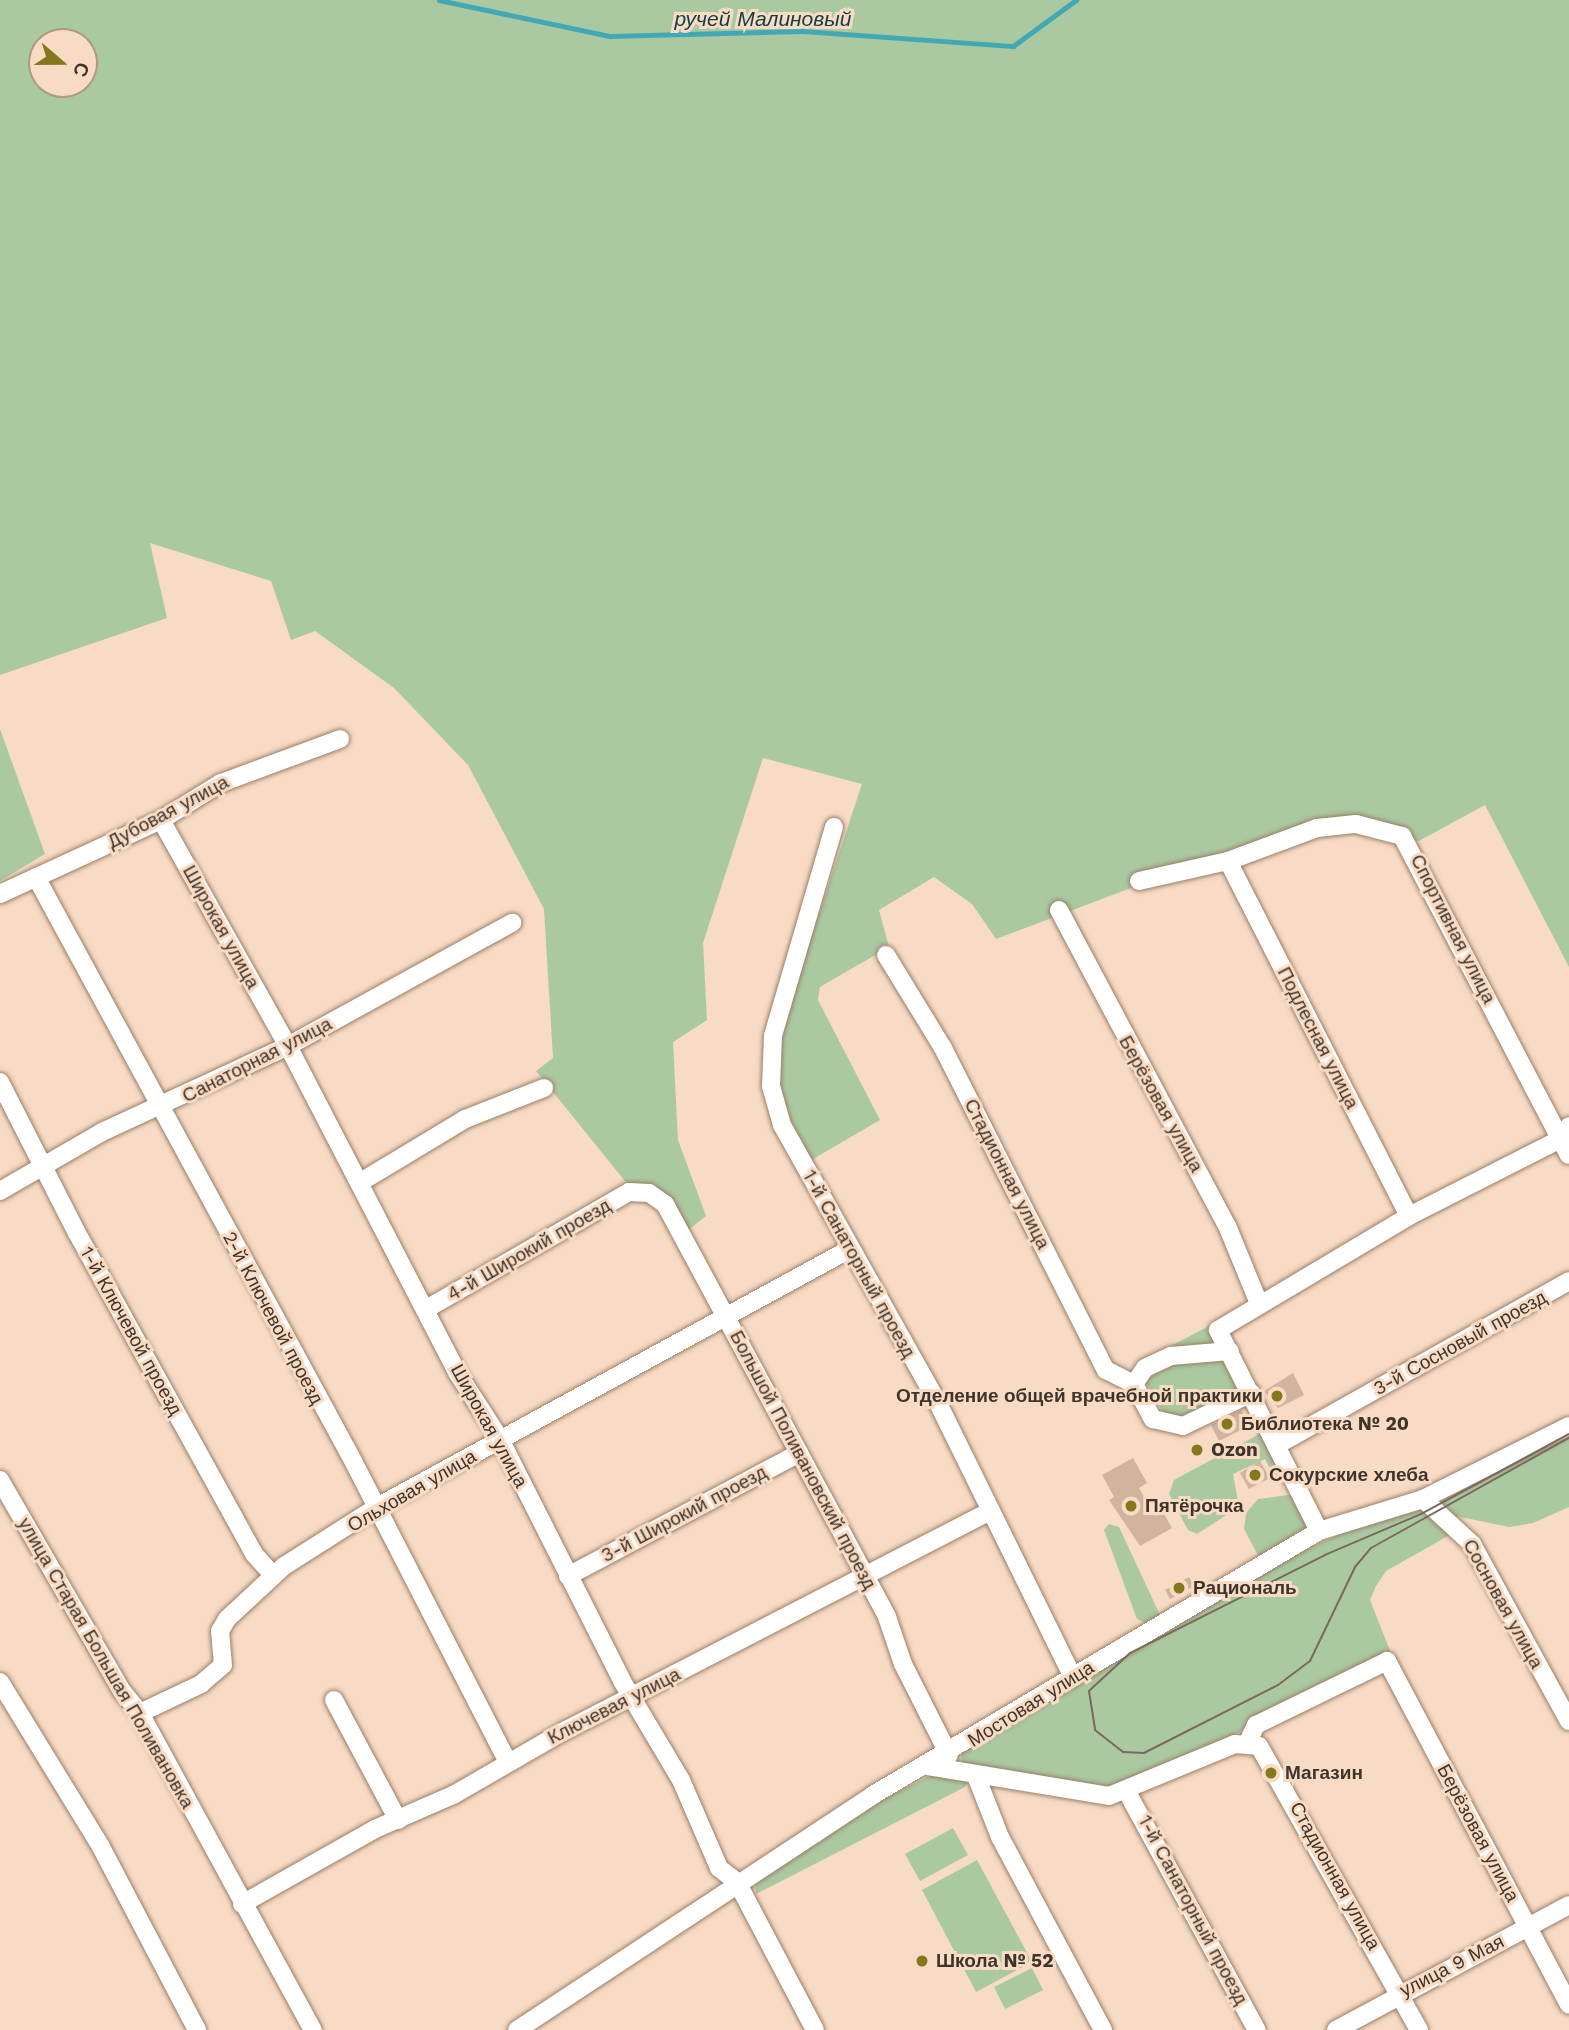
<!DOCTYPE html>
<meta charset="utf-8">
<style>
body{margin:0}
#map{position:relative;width:1569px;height:2030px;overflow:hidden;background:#f8dbc4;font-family:"Work Sans",sans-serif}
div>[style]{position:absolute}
.green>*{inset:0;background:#abc9a1}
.stream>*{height:4.5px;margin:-2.25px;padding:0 2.25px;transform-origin:2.25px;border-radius:2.25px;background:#43a8b5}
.building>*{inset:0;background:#d0b49e}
.roads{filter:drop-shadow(0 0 2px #997e69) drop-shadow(0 0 2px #997e69)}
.minor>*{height:18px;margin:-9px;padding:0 9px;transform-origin:9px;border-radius:9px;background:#fff}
.tram>*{height:2px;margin:-1px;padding:0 1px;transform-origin:1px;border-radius:1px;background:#7a695c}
.dots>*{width:19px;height:19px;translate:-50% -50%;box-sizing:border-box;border:4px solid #f8dbc4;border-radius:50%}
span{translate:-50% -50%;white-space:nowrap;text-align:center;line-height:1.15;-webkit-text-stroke:6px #f8dbc4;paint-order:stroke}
.street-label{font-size:19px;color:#3f342b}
.poi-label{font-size:19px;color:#3f342b;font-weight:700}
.right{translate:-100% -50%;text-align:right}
.left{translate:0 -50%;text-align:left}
.water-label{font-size:21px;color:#124046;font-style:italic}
.north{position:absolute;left:28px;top:28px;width:70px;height:70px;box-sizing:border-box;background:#f8dbc4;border:2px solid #ae9887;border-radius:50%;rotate:110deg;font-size:19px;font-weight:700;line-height:28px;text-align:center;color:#3f342b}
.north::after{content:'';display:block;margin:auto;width:24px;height:32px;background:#84781d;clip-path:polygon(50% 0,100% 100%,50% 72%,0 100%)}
</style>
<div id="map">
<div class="green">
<i style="clip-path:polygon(evenodd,0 0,1569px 0,1569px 967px,1485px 805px,1417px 842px,1407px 831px,1324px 822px,1242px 846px,996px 939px,972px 904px,934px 877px,879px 910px,889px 947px,820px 987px,818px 1000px,880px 1120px,808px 1162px,775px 1086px,777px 1041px,862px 784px,763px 758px,703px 943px,707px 1020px,673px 1042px,678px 1140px,706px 1216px,682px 1235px,666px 1203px,633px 1191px,536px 1071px,553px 1058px,544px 909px,468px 765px,394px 688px,315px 631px,291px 640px,271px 581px,150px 543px,167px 618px,0 675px,0 0,42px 42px,84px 42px,84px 84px,42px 84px,42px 42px)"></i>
<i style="clip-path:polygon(0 729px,45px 854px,0 881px)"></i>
<i style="clip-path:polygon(1209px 1326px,1244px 1388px,1180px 1422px,1166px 1418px,1136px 1364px)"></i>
<i style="clip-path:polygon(1265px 1431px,1280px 1471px,1274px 1476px,1265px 1459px,1233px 1474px,1239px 1507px,1197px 1534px,1188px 1530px,1169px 1494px,1174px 1480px)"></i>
<i style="clip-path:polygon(1569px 1432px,1569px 1507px,1533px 1523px,1509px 1527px,1446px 1514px,1435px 1502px)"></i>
<i style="clip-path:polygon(1289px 1495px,1300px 1498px,1310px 1528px,1260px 1559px,1244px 1529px,1246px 1513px,1258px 1499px)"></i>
<i style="clip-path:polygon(1419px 1509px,1457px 1531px,1386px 1571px,1376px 1586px,1370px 1600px,1391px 1653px,1382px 1660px,1198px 1753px,1109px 1788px,961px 1763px,962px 1752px,1303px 1551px,1369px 1521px)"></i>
<i style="clip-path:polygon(1109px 1524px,1119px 1527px,1160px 1615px,1146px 1623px,1137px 1619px,1104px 1530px)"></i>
<i style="clip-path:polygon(934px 1774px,968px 1781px,965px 1787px,756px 1894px,755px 1883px,873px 1804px)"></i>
<i style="clip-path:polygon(953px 1828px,968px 1855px,920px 1881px,905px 1854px)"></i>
<i style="clip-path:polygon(977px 1860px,1032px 1962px,976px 1992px,922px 1890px)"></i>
<i style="clip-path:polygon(1032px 1968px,1043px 1990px,1005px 2009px,994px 1987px)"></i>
</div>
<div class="stream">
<i style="left:439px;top:0;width:175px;rotate:11.9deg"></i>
<i style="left:610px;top:36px;width:193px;rotate:-1.5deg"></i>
<i style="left:803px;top:31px;width:211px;rotate:4.1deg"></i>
<i style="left:1013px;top:46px;width:78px;rotate:-36.1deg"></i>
</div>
<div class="building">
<i style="clip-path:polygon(1293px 1373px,1304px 1395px,1278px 1408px,1264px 1391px)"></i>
<i style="clip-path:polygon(1242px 1410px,1245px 1428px,1219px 1441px,1211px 1425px)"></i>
<i style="clip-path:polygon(1133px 1458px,1147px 1483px,1139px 1488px,1155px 1516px,1163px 1512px,1172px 1528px,1140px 1546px,1109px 1500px,1114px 1497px,1102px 1475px)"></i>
<i style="clip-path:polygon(1260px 1461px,1270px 1478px,1249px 1489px,1240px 1473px)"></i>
<i style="clip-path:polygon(1189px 1577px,1194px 1586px,1170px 1599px,1165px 1590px)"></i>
</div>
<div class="roads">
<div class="minor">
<i style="left:161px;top:820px;width:259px;rotate:60.7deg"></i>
<i style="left:288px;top:1046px;width:369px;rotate:62.6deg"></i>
<i style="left:458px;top:1374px;width:77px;rotate:57.1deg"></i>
<i style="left:500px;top:1439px;width:271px;rotate:63.2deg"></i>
<i style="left:622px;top:1681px;width:115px;rotate:59.2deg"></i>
<i style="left:681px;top:1780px;width:96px;rotate:66.6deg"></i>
<i style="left:719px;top:1868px;width:23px;rotate:38deg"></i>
<i style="left:737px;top:1882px;width:167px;rotate:62.2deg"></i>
<i style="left:834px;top:827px;width:217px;rotate:106.3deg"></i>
<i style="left:773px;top:1035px;width:51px;rotate:92.2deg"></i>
<i style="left:771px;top:1086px;width:41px;rotate:74.2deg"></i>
<i style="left:782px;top:1125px;width:317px;rotate:60.7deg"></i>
<i style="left:937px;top:1401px;width:308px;rotate:63.8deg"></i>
<i style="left:1228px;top:861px;width:398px;rotate:63deg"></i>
<i style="left:36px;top:877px;width:658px;rotate:61.49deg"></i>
<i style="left:350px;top:1455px;width:344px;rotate:62.8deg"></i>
<i style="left:1139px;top:881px;width:91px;rotate:-12.7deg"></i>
<i style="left:1228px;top:861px;width:95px;rotate:-20.3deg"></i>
<i style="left:1317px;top:828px;width:39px;rotate:-6deg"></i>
<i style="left:1356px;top:824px;width:48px;rotate:14.6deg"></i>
<i style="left:1402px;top:836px;width:360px;rotate:62.4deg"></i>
<i style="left:0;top:894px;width:177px;rotate:-24.7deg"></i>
<i style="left:161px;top:820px;width:70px;rotate:-31.7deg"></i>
<i style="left:221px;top:783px;width:127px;rotate:-20.3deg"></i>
<i style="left:1059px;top:910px;width:360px;rotate:62deg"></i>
<i style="left:1228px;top:1228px;width:79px;rotate:67.7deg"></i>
<i style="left:886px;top:955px;width:109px;rotate:58.5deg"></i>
<i style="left:943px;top:1048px;width:361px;rotate:63.2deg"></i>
<i style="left:1106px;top:1370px;width:31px;rotate:27deg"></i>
<i style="left:0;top:1082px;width:169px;rotate:63deg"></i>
<i style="left:77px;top:1233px;width:367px;rotate:61.1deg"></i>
<i style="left:254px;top:1554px;width:27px;rotate:48deg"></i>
<i style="left:359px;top:1183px;width:124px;rotate:-31.1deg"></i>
<i style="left:465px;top:1119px;width:85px;rotate:-21.4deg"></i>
<i style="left:0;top:1191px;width:118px;rotate:-30deg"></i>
<i style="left:102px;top:1132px;width:205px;rotate:-24.8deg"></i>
<i style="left:288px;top:1046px;width:256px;rotate:-28.8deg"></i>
<i style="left:428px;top:1308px;width:232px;rotate:-30deg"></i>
<i style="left:629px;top:1192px;width:20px;rotate:3deg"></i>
<i style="left:649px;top:1193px;width:19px;rotate:35deg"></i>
<i style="left:665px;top:1204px;width:469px;rotate:61.7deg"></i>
<i style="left:887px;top:1617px;width:50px;rotate:71.2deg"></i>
<i style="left:903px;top:1664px;width:102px;rotate:63.2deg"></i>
<i style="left:1134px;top:1384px;width:40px;rotate:62deg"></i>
<i style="left:1153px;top:1419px;width:31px;rotate:13deg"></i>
<i style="left:1183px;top:1426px;width:76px;rotate:-25.6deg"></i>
<i style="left:1134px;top:1384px;width:19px;rotate:-55deg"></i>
<i style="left:1145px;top:1368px;width:29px;rotate:-25deg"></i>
<i style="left:1171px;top:1356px;width:59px;rotate:-4.8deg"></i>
<i style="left:1277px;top:1445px;width:335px;rotate:-29.3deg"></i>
<i style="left:0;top:1480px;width:244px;rotate:60deg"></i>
<i style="left:122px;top:1691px;width:28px;rotate:51deg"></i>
<i style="left:140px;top:1713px;width:361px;rotate:61.4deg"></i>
<i style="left:1423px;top:1499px;width:67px;rotate:42.6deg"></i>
<i style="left:1472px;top:1544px;width:202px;rotate:61.3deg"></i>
<i style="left:1319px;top:1531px;width:225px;rotate:-116.7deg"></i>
<i style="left:1218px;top:1330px;width:222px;rotate:-30.8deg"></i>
<i style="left:1409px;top:1216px;width:170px;rotate:-26.9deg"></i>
<i style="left:1561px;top:1139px;width:15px;rotate:-58deg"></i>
<i style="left:568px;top:1576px;width:262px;rotate:-28deg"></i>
<i style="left:0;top:1682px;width:193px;rotate:58.5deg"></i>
<i style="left:101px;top:1847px;width:207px;rotate:62.3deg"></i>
<i style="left:334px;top:1700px;width:136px;rotate:61.9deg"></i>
<i style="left:140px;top:1713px;width:68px;rotate:-25.4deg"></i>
<i style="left:201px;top:1684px;width:29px;rotate:-41deg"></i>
<i style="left:223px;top:1665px;width:34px;rotate:-95deg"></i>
<i style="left:220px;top:1631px;width:14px;rotate:-60deg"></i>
<i style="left:227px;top:1619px;width:78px;rotate:-42.9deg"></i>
<i style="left:284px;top:1566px;width:110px;rotate:-32.4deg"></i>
<i style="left:377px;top:1507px;width:537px;rotate:-28.62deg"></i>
<i style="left:1248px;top:1742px;width:19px;rotate:-65deg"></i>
<i style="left:1256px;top:1725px;width:146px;rotate:-26deg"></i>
<i style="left:1387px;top:1661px;width:389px;rotate:62.1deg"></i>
<i style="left:928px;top:1766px;width:183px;rotate:9.4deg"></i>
<i style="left:1109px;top:1796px;width:136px;rotate:-22.4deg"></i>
<i style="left:1235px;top:1744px;width:24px;rotate:5deg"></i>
<i style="left:1259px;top:1746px;width:326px;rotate:60.6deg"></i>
<i style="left:976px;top:1776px;width:66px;rotate:68.5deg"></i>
<i style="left:1000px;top:1837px;width:219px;rotate:61.9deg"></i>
<i style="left:1127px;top:1792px;width:271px;rotate:61.4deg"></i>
<i style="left:242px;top:1904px;width:153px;rotate:-29.4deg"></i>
<i style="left:375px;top:1829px;width:87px;rotate:-23.6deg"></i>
<i style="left:455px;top:1794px;width:128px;rotate:-30deg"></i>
<i style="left:566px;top:1730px;width:475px;rotate:-27.3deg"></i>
<i style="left:517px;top:2030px;width:427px;rotate:-33.4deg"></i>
<i style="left:873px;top:1795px;width:518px;rotate:-30.62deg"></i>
<i style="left:1319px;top:1531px;width:109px;rotate:-17.1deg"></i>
<i style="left:1423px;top:1499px;width:163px;rotate:-26.6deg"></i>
<i style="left:1336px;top:2030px;width:264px;rotate:-28.2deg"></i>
</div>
</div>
<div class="tram">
<i style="left:1569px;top:1434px;width:168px;rotate:151.6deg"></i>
<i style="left:1421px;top:1514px;width:104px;rotate:156.9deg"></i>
<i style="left:1325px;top:1555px;width:218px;rotate:153.3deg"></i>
<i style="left:1130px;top:1653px;width:56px;rotate:137.2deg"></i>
<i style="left:1089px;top:1691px;width:39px;rotate:81deg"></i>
<i style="left:1095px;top:1730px;width:36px;rotate:38deg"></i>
<i style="left:1123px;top:1752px;width:21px;rotate:3deg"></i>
<i style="left:1144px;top:1753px;width:150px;rotate:-26.9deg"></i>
<i style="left:1278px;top:1685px;width:40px;rotate:-37deg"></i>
<i style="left:1310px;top:1661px;width:104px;rotate:-64.4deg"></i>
<i style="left:1355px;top:1567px;width:25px;rotate:-50deg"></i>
<i style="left:1371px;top:1548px;width:227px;rotate:-29.1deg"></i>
</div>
<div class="dots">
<i style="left:1277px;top:1396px;background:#84781d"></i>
<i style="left:1227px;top:1424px;background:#84781d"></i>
<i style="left:1197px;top:1450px;background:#84781d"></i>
<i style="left:1255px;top:1475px;background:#84781d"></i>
<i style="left:1131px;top:1506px;background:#84781d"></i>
<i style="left:1179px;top:1588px;background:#84781d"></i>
<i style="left:1271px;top:1773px;background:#84781d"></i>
<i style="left:922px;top:1961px;background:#84781d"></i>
</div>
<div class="street-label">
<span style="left:168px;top:812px;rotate:-28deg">Дубовая улица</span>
<span style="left:221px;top:927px;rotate:61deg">Широкая улица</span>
<span style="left:1453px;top:929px;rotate:63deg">Спортивная улица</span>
<span style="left:1318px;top:1038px;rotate:63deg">Подлесная улица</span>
<span style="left:257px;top:1060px;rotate:-27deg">Санаторная улица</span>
<span style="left:1161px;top:1104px;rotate:61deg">Берёзовая улица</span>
<span style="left:1007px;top:1174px;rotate:63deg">Стадионная улица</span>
<span style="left:529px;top:1250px;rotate:-30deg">4-й Широкий проезд</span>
<span style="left:859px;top:1264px;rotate:61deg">1-й Санаторный проезд</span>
<span style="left:273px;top:1318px;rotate:62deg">2-й Ключевой проезд</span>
<span style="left:131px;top:1331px;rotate:61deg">1-й Ключевой проезд</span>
<span style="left:1460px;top:1343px;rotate:-29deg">3-й Сосновый проезд</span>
<span style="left:489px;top:1426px;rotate:61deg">Широкая улица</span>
<span style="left:803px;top:1460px;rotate:62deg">Большой Поливановский проезд</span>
<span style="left:412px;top:1491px;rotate:-30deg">Ольховая улица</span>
<span style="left:684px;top:1514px;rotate:-28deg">3-й Широкий проезд</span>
<span style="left:1503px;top:1604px;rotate:61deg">Сосновая улица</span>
<span style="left:106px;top:1663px;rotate:60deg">улица Старая Большая Поливановка</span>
<span style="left:1031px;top:1704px;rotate:-32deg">Мостовая улица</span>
<span style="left:614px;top:1706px;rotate:-27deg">Ключевая улица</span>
<span style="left:1478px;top:1833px;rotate:62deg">Берёзовая улица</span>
<span style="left:1335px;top:1876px;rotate:61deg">Стадионная улица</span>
<span style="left:1193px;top:1910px;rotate:62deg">1-й Санаторный проезд</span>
<span style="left:1452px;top:1966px;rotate:-27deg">улица 9 Мая</span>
</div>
<div class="poi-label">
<span class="right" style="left:1263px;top:1396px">Отделение общей врачебной практики</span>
<span class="left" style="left:1241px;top:1424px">Библиотека № 20</span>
<span class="left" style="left:1211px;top:1450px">Ozon</span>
<span class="left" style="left:1269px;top:1475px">Сокурские хлеба</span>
<span class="left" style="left:1145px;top:1506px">Пятёрочка</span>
<span class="left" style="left:1193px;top:1588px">Рациональ</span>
<span class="left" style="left:1285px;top:1773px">Магазин</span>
<span class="left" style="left:936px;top:1961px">Школа № 52</span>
</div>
<div class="water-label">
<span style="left:763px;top:19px">ручей Малиновый</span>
</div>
<div class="north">С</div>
</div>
